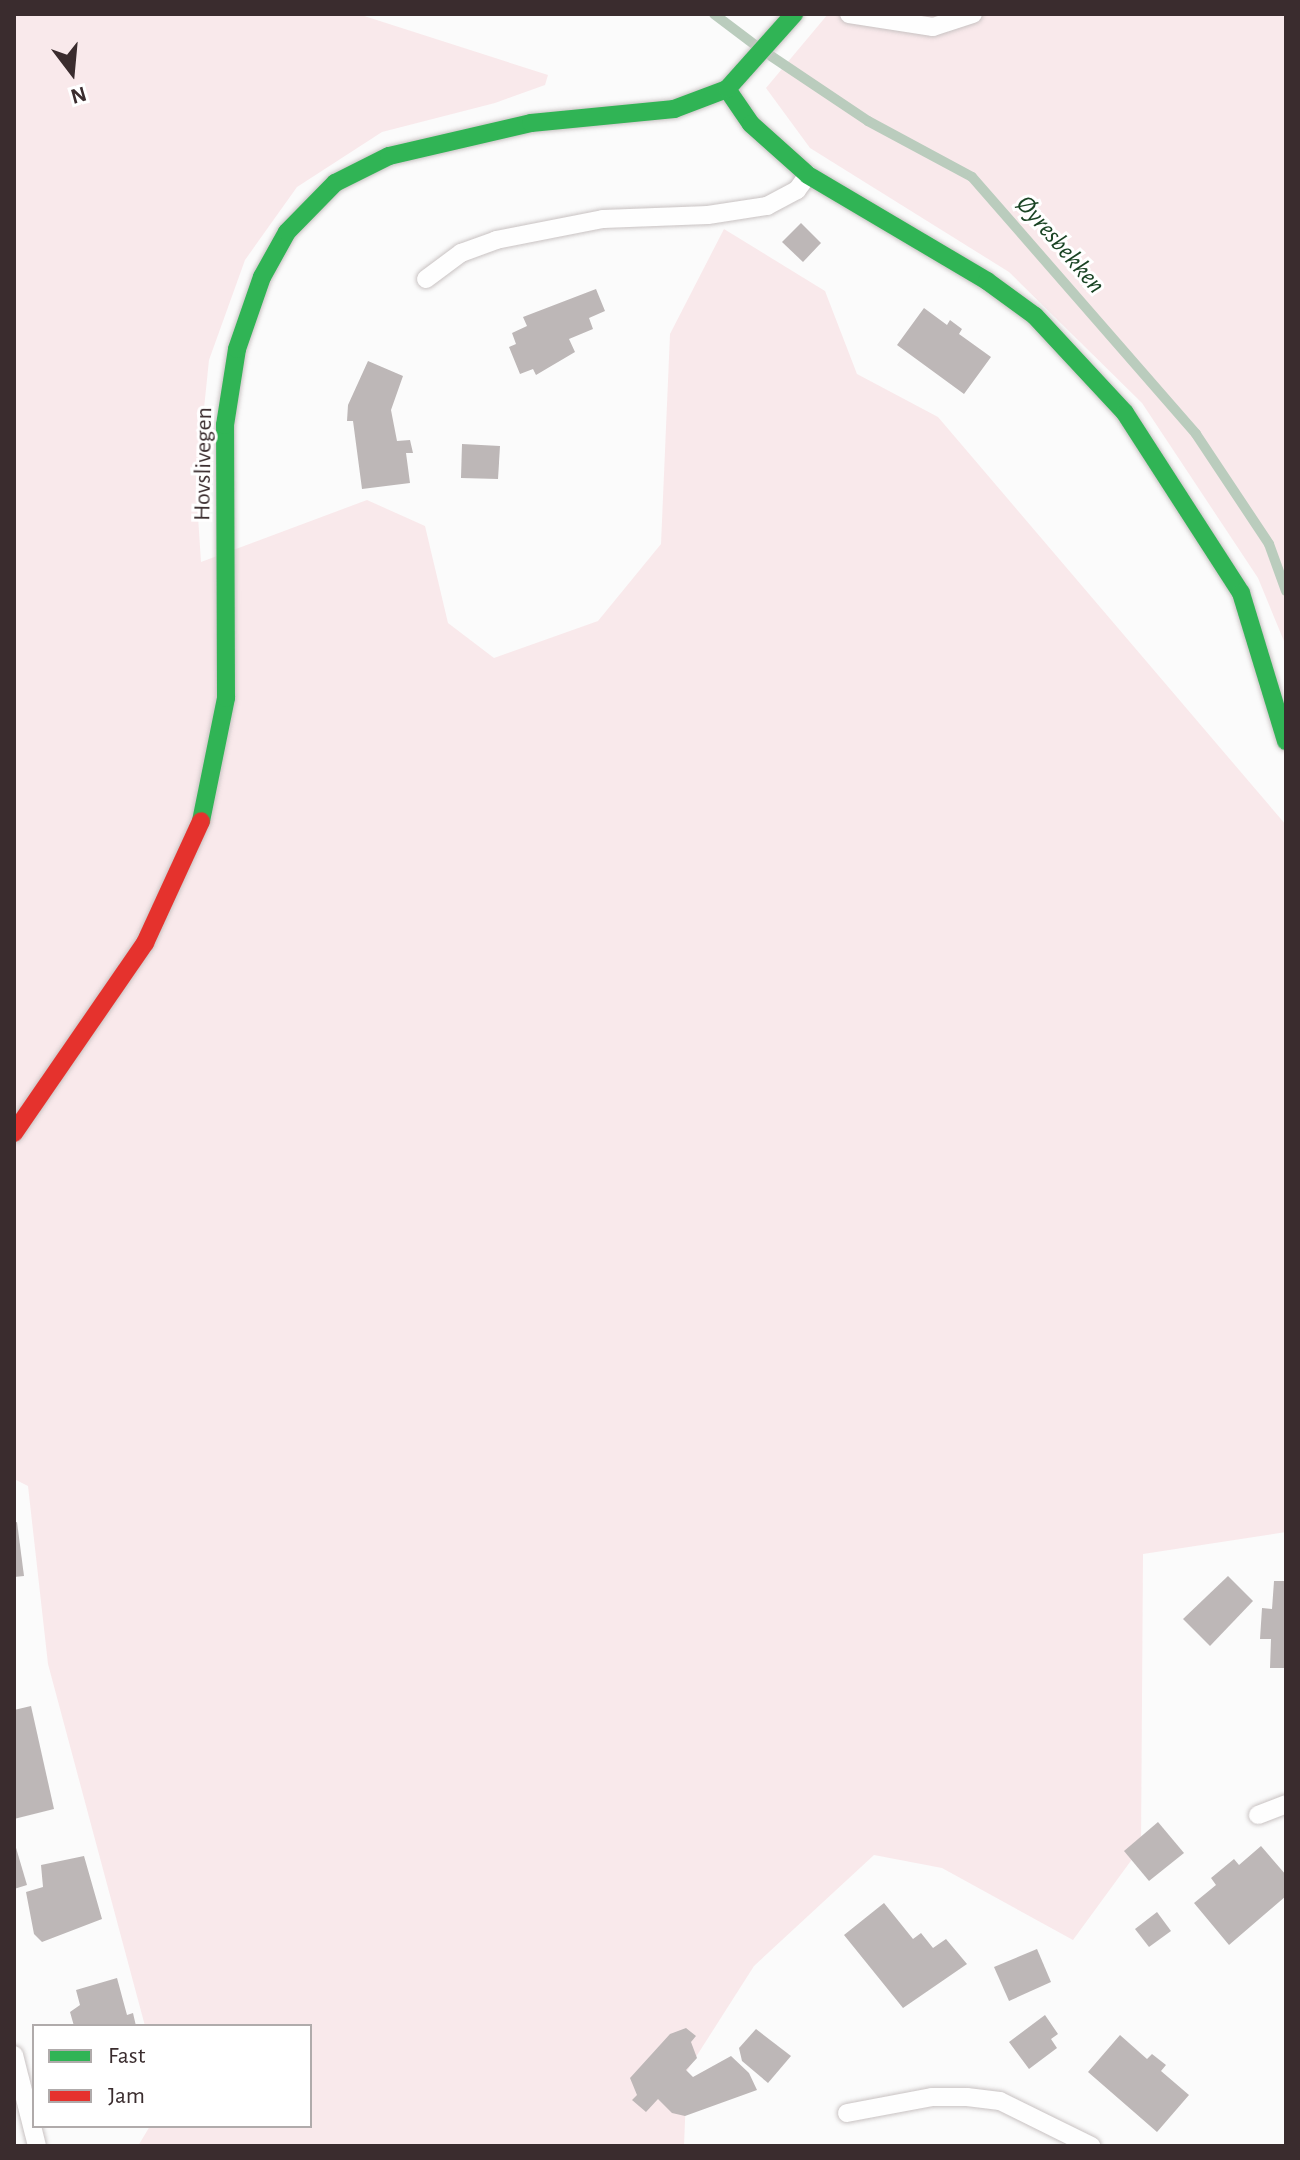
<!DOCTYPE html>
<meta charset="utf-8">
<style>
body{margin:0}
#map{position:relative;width:1300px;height:2160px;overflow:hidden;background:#fbfbfb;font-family:"Alegreya Sans",sans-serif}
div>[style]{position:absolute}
.green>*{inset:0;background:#f9e9eb}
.stream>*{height:10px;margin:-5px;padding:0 5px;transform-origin:5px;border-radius:5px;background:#baccbd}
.building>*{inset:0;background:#bdb7b7}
.roads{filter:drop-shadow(0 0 2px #c8c2c2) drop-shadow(0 0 2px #c8c2c2)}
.lane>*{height:18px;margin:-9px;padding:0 9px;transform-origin:9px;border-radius:9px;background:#fefefe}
.fast>*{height:18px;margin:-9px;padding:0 9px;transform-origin:9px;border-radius:9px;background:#30b455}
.jam>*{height:18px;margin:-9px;padding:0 9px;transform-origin:9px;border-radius:9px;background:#e5322d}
span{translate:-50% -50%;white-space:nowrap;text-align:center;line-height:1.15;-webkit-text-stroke:6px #fff;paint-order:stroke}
.street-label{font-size:24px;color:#3a2c2e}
.water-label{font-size:26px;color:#1a4424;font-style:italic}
.frame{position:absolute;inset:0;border:16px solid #3a2c2e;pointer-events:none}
.legend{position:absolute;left:32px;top:2024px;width:280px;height:104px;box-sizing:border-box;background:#fff;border:2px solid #b0abab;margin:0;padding:10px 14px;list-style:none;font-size:24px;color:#3a2c2e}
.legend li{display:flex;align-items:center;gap:16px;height:40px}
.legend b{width:40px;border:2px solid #b0abab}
.north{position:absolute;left:32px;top:32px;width:80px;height:80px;-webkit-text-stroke:6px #fff;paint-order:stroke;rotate:164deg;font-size:22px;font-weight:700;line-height:32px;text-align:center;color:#3a2c2e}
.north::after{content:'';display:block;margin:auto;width:28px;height:36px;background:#3a2c2e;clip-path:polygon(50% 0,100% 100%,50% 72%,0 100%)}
</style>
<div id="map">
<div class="green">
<i style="clip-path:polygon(14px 14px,358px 14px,548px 75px,545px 85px,495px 103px,382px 132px,297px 187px,245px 260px,209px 360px,196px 486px,201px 562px,367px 500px,425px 526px,448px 623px,494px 658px,598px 621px,661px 544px,670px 334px,724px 229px,825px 291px,857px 374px,938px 417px,1286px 825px,1286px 1532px,1143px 1554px,1141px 1847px,1073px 1940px,942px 1868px,874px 1855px,754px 1966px,687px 2071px,684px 2146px,138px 2146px,150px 2126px,310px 2126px,310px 2026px,145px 2026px,48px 1664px,28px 1486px,14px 1479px)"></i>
<i style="clip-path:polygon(828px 14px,1286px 14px,1286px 646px,1258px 578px,1142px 403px,1009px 272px,810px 148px,766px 88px)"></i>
</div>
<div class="stream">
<i style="left:714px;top:14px;width:51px;rotate:37.1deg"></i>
<i style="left:771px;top:56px;width:117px;rotate:33.8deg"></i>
<i style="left:868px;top:121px;width:118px;rotate:28.3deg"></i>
<i style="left:972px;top:177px;width:341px;rotate:48.9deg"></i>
<i style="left:1196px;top:434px;width:132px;rotate:56.4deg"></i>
<i style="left:1269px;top:544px;width:50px;rotate:70.1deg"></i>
</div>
<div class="building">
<i style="clip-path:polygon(801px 223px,821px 243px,803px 262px,782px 242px)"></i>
<i style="clip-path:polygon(596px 289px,605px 311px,589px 318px,593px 329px,569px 339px,575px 352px,536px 375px,533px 369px,520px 374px,509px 347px,516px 344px,512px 333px,527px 326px,523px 317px)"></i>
<i style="clip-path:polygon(924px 308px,947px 325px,950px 320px,962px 329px,959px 334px,991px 357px,964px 394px,897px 345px)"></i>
<i style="clip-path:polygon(368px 361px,403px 376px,391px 410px,397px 441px,410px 440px,413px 453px,406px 453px,410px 483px,362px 489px,353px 421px,347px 421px,348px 405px)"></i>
<i style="clip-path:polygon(462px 444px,500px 446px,498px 479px,461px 478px)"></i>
<i style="clip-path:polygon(17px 1522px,24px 1576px,14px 1577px,14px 1523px)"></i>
<i style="clip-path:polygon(1228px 1576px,1253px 1601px,1210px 1646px,1183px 1619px)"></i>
<i style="clip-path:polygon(1274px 1581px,1286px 1581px,1286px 1668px,1270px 1668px,1271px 1639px,1260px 1639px,1262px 1608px,1272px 1609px)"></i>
<i style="clip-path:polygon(31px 1706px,54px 1809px,14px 1819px,14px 1710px)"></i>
<i style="clip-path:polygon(1158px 1822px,1184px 1853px,1149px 1881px,1124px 1851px)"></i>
<i style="clip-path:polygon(14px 1841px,27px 1885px,14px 1889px)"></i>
<i style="clip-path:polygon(1261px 1846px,1286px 1875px,1286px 1896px,1229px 1945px,1194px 1903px,1216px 1885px,1211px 1878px,1234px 1859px,1239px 1865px)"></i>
<i style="clip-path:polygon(84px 1856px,102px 1919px,42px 1942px,34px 1934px,26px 1892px,43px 1887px,41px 1865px)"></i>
<i style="clip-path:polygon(884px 1903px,913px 1939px,921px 1933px,933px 1948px,946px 1939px,967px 1964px,903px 2008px,844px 1935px)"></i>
<i style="clip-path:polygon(1157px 1912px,1171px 1931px,1149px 1947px,1135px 1929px)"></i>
<i style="clip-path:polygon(1037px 1949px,1051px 1982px,1009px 2001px,994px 1967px)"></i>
<i style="clip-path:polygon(117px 1978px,127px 2015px,133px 2013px,136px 2026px,74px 2026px,70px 2012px,80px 2005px,76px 1990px)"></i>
<i style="clip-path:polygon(1045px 2015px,1058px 2034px,1051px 2039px,1057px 2048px,1029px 2069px,1009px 2042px)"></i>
<i style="clip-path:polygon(686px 2028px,696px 2036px,691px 2042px,697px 2058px,686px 2070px,693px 2077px,731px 2056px,749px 2073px,757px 2090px,685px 2116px,672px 2113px,658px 2099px,646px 2112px,632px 2100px,637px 2095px,630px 2078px,670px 2034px)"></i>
<i style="clip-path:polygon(756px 2029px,791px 2056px,768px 2083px,742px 2061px,739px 2048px)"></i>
<i style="clip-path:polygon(1120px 2035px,1147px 2059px,1152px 2054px,1166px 2065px,1161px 2071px,1189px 2095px,1157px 2132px,1088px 2072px)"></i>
</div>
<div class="roads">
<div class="lane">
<i style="left:849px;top:14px;width:85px;rotate:8.8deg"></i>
<i style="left:933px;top:27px;width:42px;rotate:-18deg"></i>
<i style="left:426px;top:279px;width:44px;rotate:-36.6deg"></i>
<i style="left:461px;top:253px;width:37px;rotate:-20deg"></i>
<i style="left:496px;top:240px;width:109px;rotate:-11.1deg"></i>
<i style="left:603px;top:219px;width:105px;rotate:-2.2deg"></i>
<i style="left:708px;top:215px;width:60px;rotate:-8.7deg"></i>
<i style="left:767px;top:206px;width:34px;rotate:-28deg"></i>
<i style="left:797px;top:190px;width:19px;rotate:-54deg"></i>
<i style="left:1258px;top:1815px;width:30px;rotate:-21deg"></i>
<i style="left:14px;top:2055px;width:94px;rotate:75.8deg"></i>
<i style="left:847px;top:2113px;width:86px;rotate:-10.7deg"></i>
<i style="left:932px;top:2097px;width:35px"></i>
<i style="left:967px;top:2097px;width:33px;rotate:7deg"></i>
<i style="left:1000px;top:2101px;width:102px;rotate:26.3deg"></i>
</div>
<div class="fast">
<i style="left:727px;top:89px;width:42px;rotate:55.6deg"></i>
<i style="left:751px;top:124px;width:76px;rotate:41.8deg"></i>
<i style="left:808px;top:175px;width:208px;rotate:30.6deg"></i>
<i style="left:987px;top:281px;width:59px;rotate:36.1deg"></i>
<i style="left:1035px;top:316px;width:132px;rotate:47.1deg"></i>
<i style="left:1125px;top:413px;width:214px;rotate:57.2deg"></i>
<i style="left:1241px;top:593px;width:155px;rotate:73.1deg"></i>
<i style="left:201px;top:821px;width:126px;rotate:-78.5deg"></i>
<i style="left:226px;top:698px;width:273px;rotate:-90.2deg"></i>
<i style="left:225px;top:425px;width:77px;rotate:-81deg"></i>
<i style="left:237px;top:349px;width:76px;rotate:-70.9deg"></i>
<i style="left:262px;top:277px;width:51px;rotate:-60.9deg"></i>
<i style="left:287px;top:232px;width:69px;rotate:-45.6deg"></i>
<i style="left:335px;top:183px;width:60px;rotate:-26.6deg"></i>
<i style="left:389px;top:156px;width:146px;rotate:-13.1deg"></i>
<i style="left:531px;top:123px;width:144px;rotate:-5.6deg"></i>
<i style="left:674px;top:109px;width:57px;rotate:-20.7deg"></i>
<i style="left:727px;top:89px;width:101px;rotate:-48.2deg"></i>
</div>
<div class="jam">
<i style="left:14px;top:1133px;width:231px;rotate:-55.4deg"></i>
<i style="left:145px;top:943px;width:134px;rotate:-65.3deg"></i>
</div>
</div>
<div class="street-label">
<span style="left:204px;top:464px;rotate:-89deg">Hovslivegen</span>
</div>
<div class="water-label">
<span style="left:1060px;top:245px;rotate:49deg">Øyresbekken</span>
</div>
<div class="frame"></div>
<ul class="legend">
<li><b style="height:10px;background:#30b455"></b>Fast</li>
<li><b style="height:10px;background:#e5322d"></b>Jam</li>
</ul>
<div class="north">N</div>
</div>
